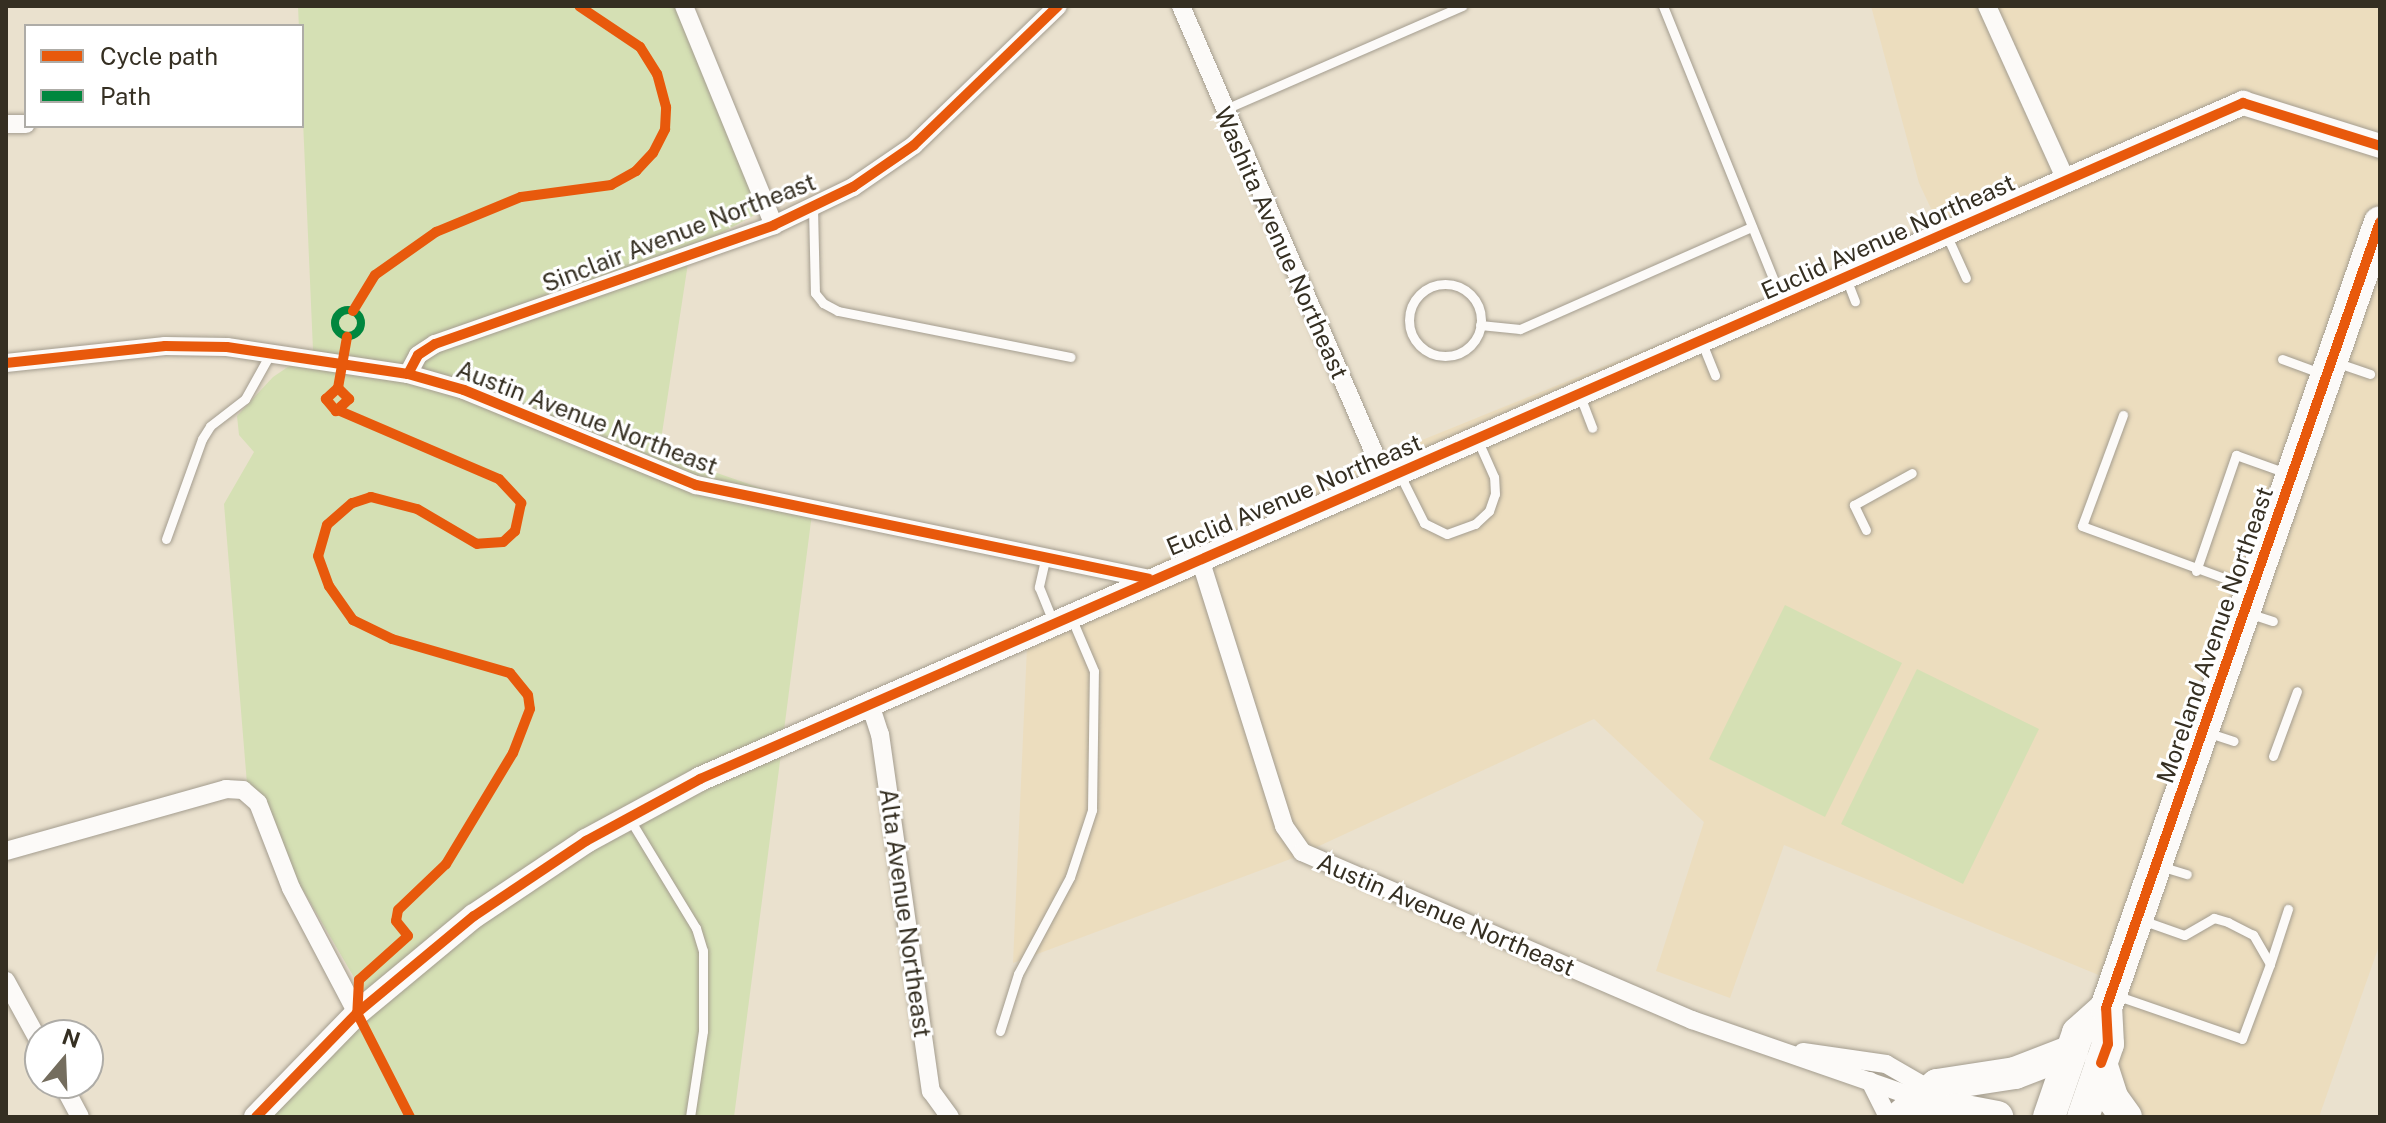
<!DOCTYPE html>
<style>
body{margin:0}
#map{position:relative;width:2386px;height:1123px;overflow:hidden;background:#eae1ce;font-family:"Public Sans",sans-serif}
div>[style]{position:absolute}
.built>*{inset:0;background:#ecddbe}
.green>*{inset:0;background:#d5e0b4}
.roads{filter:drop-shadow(0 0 2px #a49d8f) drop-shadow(0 0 2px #a49d8f)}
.lane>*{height:9px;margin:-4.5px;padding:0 4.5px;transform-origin:4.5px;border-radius:4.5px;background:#fcfaf8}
.lane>.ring{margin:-4.5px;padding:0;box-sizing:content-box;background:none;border:9px solid #fcfaf8;border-radius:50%}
.street>*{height:18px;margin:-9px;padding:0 9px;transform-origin:9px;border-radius:9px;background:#fcfaf8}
.secondary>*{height:24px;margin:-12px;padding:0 12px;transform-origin:12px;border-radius:12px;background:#fcfaf8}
.highway>*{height:32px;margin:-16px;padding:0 16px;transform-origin:16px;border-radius:16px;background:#fcfaf8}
.quiet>*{height:8px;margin-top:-4px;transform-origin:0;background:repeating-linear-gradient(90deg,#00873e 0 16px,transparent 0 24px)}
.quiet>.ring{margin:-4px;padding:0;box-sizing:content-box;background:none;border:8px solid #00873e;border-radius:50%}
.cycleway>*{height:10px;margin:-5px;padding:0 5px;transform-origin:5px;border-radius:5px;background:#e8590c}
span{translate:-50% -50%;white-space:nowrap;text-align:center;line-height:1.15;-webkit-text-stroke:6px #fff;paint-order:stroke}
.street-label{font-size:24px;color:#352f22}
.frame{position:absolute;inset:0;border:8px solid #352f22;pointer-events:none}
.legend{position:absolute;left:24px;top:24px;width:280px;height:104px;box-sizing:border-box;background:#fff;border:2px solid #aeaca7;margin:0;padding:10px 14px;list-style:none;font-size:24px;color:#352f22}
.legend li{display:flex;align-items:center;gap:16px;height:40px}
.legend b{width:40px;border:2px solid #aeaca7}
.north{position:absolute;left:24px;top:1019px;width:80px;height:80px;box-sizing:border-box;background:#fff;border:2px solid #aeaca7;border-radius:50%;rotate:19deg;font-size:22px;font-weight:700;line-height:32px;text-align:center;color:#352f22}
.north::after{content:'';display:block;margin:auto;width:28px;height:36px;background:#746d5e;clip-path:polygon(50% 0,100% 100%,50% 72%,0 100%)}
</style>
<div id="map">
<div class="built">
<i style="clip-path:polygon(1871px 6px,2380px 6px,2380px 943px,2319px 1117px,2063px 1117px,2101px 976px,1784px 845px,1730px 998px,1656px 971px,1704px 822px,1594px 719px,1293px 858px,1013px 963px,1028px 624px,1380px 457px,1941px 230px,1919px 183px)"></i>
</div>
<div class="green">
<i style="clip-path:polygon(298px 6px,684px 6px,762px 211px,690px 250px,659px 453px,813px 506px,734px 1117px,249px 1117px,362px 991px,248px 796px,224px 504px,254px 452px,239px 435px,237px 416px,273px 377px,313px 350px)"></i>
<i style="clip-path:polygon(1785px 605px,1902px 663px,1825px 817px,1709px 759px)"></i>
<i style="clip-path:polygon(1917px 669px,2039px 729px,1963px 884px,1841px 824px)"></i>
</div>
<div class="roads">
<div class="lane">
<i style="left:1663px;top:6px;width:320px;rotate:68deg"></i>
<i style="left:1223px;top:110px;width:261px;rotate:-23.5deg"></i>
<i style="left:813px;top:207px;width:86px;rotate:88.7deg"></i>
<i style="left:815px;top:293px;width:13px;rotate:51deg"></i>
<i style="left:823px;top:303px;width:17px;rotate:28deg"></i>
<i style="left:838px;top:311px;width:237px;rotate:11.2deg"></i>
<i style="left:1947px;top:236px;width:46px;rotate:65.7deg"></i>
<i style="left:1846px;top:278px;width:25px;rotate:69deg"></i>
<i class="ring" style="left:1409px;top:284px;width:63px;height:63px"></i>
<i style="left:1480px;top:325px;width:40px;rotate:5.7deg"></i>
<i style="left:1520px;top:329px;width:253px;rotate:-23.8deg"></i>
<i style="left:1702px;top:343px;width:35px;rotate:68deg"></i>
<i style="left:2282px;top:359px;width:40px;rotate:20.2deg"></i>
<i style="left:2338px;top:363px;width:34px;rotate:19deg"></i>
<i style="left:1580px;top:396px;width:34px;rotate:69deg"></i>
<i style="left:2123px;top:415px;width:118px;rotate:110.3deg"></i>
<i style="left:2082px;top:526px;width:175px;rotate:20.1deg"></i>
<i style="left:1399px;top:473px;width:56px;rotate:63.4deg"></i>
<i style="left:1424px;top:523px;width:25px;rotate:26deg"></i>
<i style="left:1447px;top:534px;width:30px;rotate:-20deg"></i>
<i style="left:1475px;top:524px;width:19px;rotate:-43deg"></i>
<i style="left:1489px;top:511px;width:18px;rotate:-71deg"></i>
<i style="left:1495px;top:494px;width:17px;rotate:-93deg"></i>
<i style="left:1494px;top:477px;width:39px;rotate:-114deg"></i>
<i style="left:1866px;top:530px;width:28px;rotate:-116deg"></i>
<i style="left:1854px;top:505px;width:66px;rotate:-28.9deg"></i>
<i style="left:166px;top:539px;width:106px;rotate:-70.2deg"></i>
<i style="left:202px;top:439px;width:15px;rotate:-58deg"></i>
<i style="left:210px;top:426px;width:44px;rotate:-37.6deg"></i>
<i style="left:245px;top:399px;width:51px;rotate:-60.9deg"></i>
<i style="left:1045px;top:560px;width:28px;rotate:103deg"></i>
<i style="left:1039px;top:587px;width:37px;rotate:68deg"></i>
<i style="left:2196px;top:571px;width:123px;rotate:-71deg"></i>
<i style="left:2236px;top:455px;width:56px;rotate:19.7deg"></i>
<i style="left:2251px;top:614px;width:23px;rotate:18deg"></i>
<i style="left:2206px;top:732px;width:29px;rotate:18deg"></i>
<i style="left:2273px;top:756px;width:69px;rotate:-69.7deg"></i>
<i style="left:629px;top:818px;width:129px;rotate:58.7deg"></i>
<i style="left:696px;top:928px;width:24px;rotate:73deg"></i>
<i style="left:703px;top:951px;width:80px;rotate:90deg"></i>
<i style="left:703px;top:1031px;width:87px;rotate:98.6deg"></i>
<i style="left:2160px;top:866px;width:28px;rotate:17deg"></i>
<i style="left:2270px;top:964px;width:58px;rotate:-71.9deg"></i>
<i style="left:2118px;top:996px;width:131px;rotate:19.1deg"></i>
<i style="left:2242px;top:1039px;width:80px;rotate:-69.5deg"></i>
<i style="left:2270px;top:964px;width:34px;rotate:-120deg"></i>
<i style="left:2253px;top:935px;width:28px;rotate:-153deg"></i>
<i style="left:2228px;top:922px;width:15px;rotate:-164deg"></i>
<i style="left:2214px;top:918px;width:34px;rotate:150deg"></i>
<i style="left:2184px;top:935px;width:42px;rotate:-160.7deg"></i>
<i style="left:1000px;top:1031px;width:60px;rotate:-72.5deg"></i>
<i style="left:1018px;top:974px;width:110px;rotate:-61.8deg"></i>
<i style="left:1070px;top:877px;width:71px;rotate:-71.8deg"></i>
<i style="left:1092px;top:810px;width:139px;rotate:-89.2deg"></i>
<i style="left:1094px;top:671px;width:59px;rotate:-113.1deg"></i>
</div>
<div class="street">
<i style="left:684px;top:6px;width:237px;rotate:67.7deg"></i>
<i style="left:1181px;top:6px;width:514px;rotate:66.63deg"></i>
<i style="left:1987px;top:6px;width:191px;rotate:65.6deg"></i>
<i style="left:6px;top:124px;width:20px"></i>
<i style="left:6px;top:363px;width:160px;rotate:-6.1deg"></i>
<i style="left:165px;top:346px;width:62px;rotate:0.9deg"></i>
<i style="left:227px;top:347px;width:183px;rotate:8.5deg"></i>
<i style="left:408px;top:374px;width:58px;rotate:15.9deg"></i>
<i style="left:464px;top:390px;width:251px;rotate:22.3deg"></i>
<i style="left:696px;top:485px;width:462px;rotate:11.7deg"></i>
<i style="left:408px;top:374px;width:21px;rotate:-62deg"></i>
<i style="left:418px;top:355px;width:20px;rotate:-33deg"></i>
<i style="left:435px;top:344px;width:359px;rotate:-19.3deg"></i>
<i style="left:774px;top:225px;width:88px;rotate:-25.7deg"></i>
<i style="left:853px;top:187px;width:74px;rotate:-34.5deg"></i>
<i style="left:914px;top:145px;width:200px;rotate:-44deg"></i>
<i style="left:1200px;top:559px;width:280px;rotate:72.5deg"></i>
<i style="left:1284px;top:826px;width:32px;rotate:55deg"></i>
<i style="left:1302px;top:852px;width:425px;rotate:23.3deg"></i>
<i style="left:1692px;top:1020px;width:248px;rotate:19.1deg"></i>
<i style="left:870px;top:704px;width:32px;rotate:72deg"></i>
<i style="left:880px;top:734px;width:361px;rotate:81.9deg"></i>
<i style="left:931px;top:1091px;width:32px;rotate:54deg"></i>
<i style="left:6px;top:851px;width:229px;rotate:-15.7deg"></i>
<i style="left:226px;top:789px;width:17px;rotate:3deg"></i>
<i style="left:243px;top:790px;width:20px;rotate:41deg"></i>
<i style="left:258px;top:803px;width:91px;rotate:68.8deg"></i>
<i style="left:291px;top:888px;width:141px;rotate:62.2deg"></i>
<i style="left:6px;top:981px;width:71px;rotate:61.3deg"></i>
<i style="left:1803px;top:1052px;width:84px;rotate:8.2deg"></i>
<i style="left:1886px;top:1064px;width:58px;rotate:30.1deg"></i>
<i style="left:1870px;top:1081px;width:40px;rotate:63.4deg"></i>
<i style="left:62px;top:1083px;width:38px;rotate:62deg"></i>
</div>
<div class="secondary">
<i style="left:256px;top:1117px;width:145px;rotate:-45.8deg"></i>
<i style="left:357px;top:1013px;width:152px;rotate:-39.7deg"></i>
<i style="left:474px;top:916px;width:135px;rotate:-33.8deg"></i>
<i style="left:586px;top:841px;width:130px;rotate:-28.5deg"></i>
<i style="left:700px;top:779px;width:1685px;rotate:-23.66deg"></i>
<i style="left:2243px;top:103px;width:144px;rotate:17.4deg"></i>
</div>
<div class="highway">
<i style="left:2101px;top:1063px;width:38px;rotate:72deg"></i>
<i style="left:2113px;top:1099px;width:22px;rotate:54deg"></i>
<i style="left:1900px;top:1117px;width:49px;rotate:-40.9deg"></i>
<i style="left:1937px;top:1085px;width:79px;rotate:-8.7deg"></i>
<i style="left:2015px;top:1073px;width:61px;rotate:-21.1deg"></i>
<i style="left:1940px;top:1117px;width:17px;rotate:-28deg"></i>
<i style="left:1955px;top:1109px;width:43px;rotate:10.8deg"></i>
<i style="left:2049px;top:1117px;width:89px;rotate:-71deg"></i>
<i style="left:2078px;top:1033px;width:38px;rotate:-42deg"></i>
<i style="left:2083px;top:1117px;width:77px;rotate:-71.1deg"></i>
<i style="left:2108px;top:1044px;width:36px;rotate:-93deg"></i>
<i style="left:2106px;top:1008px;width:832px;rotate:-70.78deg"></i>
</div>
</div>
<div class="quiet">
<i class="ring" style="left:335px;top:310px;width:18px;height:18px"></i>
</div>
<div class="cycleway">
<i style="left:353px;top:311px;width:42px;rotate:-58.6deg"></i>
<i style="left:375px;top:275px;width:75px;rotate:-35.2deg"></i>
<i style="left:436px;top:232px;width:92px;rotate:-22.4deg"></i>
<i style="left:521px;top:197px;width:91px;rotate:-7.6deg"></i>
<i style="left:611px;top:185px;width:29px;rotate:-29deg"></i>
<i style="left:636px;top:171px;width:25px;rotate:-47deg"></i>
<i style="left:653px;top:153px;width:27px;rotate:-63deg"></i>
<i style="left:665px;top:129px;width:22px;rotate:-87deg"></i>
<i style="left:666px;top:107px;width:34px;rotate:-105deg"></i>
<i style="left:657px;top:74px;width:32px;rotate:-122deg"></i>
<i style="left:640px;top:47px;width:73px;rotate:-146.1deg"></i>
<i style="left:6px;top:363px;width:160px;rotate:-6.1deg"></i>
<i style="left:165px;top:346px;width:62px;rotate:0.9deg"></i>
<i style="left:227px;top:347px;width:183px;rotate:8.5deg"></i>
<i style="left:408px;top:374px;width:58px;rotate:15.9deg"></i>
<i style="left:464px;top:390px;width:251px;rotate:22.3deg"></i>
<i style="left:696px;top:485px;width:462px;rotate:11.7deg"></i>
<i style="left:408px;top:374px;width:21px;rotate:-62deg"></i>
<i style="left:418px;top:355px;width:20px;rotate:-33deg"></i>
<i style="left:435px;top:344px;width:359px;rotate:-19.3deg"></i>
<i style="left:774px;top:225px;width:88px;rotate:-25.7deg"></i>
<i style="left:853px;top:187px;width:74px;rotate:-34.5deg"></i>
<i style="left:914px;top:145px;width:200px;rotate:-44deg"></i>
<i style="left:338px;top:388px;width:16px;rotate:45deg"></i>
<i style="left:349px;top:399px;width:18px;rotate:137deg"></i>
<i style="left:336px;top:411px;width:16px;rotate:-130deg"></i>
<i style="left:326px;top:399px;width:16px;rotate:-43deg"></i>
<i style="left:338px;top:388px;width:52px;rotate:-80deg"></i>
<i style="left:340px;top:411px;width:173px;rotate:23.2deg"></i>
<i style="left:499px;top:479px;width:33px;rotate:47deg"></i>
<i style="left:521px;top:503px;width:29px;rotate:102deg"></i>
<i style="left:515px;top:531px;width:16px;rotate:137deg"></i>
<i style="left:503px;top:542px;width:26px;rotate:176deg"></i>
<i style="left:477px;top:544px;width:69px;rotate:-149.7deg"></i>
<i style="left:417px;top:509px;width:48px;rotate:-165.4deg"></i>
<i style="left:371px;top:497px;width:20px;rotate:162deg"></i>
<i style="left:352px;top:503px;width:33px;rotate:139deg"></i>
<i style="left:327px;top:525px;width:32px;rotate:106deg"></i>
<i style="left:318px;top:556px;width:32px;rotate:70deg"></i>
<i style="left:329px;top:586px;width:42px;rotate:54.8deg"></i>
<i style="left:353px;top:620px;width:43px;rotate:26deg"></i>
<i style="left:392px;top:639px;width:123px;rotate:16.1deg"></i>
<i style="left:510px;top:673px;width:28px;rotate:51deg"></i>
<i style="left:528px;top:695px;width:14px;rotate:82deg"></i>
<i style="left:530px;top:709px;width:47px;rotate:111.1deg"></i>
<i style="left:513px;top:753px;width:130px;rotate:121.1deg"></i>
<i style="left:446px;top:864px;width:66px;rotate:136.2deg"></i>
<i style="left:398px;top:910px;width:11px;rotate:100deg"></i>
<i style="left:396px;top:921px;width:19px;rotate:51deg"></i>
<i style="left:408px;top:936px;width:66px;rotate:138.1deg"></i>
<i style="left:359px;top:980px;width:33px;rotate:93deg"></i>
<i style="left:357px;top:1013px;width:117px;rotate:63deg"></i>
<i style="left:2101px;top:1063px;width:20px;rotate:-70deg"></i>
<i style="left:2108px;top:1044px;width:36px;rotate:-93deg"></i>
<i style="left:2106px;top:1008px;width:832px;rotate:-70.78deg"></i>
<i style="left:256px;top:1117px;width:145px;rotate:-45.8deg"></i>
<i style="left:357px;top:1013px;width:152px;rotate:-39.7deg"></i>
<i style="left:474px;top:916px;width:135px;rotate:-33.8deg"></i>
<i style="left:586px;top:841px;width:130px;rotate:-28.5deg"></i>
<i style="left:700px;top:779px;width:1685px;rotate:-23.66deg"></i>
<i style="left:2243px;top:103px;width:144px;rotate:17.4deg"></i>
</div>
<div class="street-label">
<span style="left:679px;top:233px;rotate:-21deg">Sinclair Avenue Northeast</span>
<span style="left:1888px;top:237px;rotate:-24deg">Euclid Avenue Northeast</span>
<span style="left:1281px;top:243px;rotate:66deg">Washita Avenue Northeast</span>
<span style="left:587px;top:418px;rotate:21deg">Austin Avenue Northeast</span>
<span style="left:1294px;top:495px;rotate:-23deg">Euclid Avenue Northeast</span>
<span style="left:2215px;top:635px;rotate:-71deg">Moreland Avenue Northeast</span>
<span style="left:905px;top:913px;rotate:82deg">Alta Avenue Northeast</span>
<span style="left:1446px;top:915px;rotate:23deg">Austin Avenue Northeast</span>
</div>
<div class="frame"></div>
<ul class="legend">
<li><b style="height:10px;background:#e8590c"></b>Cycle path</li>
<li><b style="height:10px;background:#00873e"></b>Path</li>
</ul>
<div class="north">N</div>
</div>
